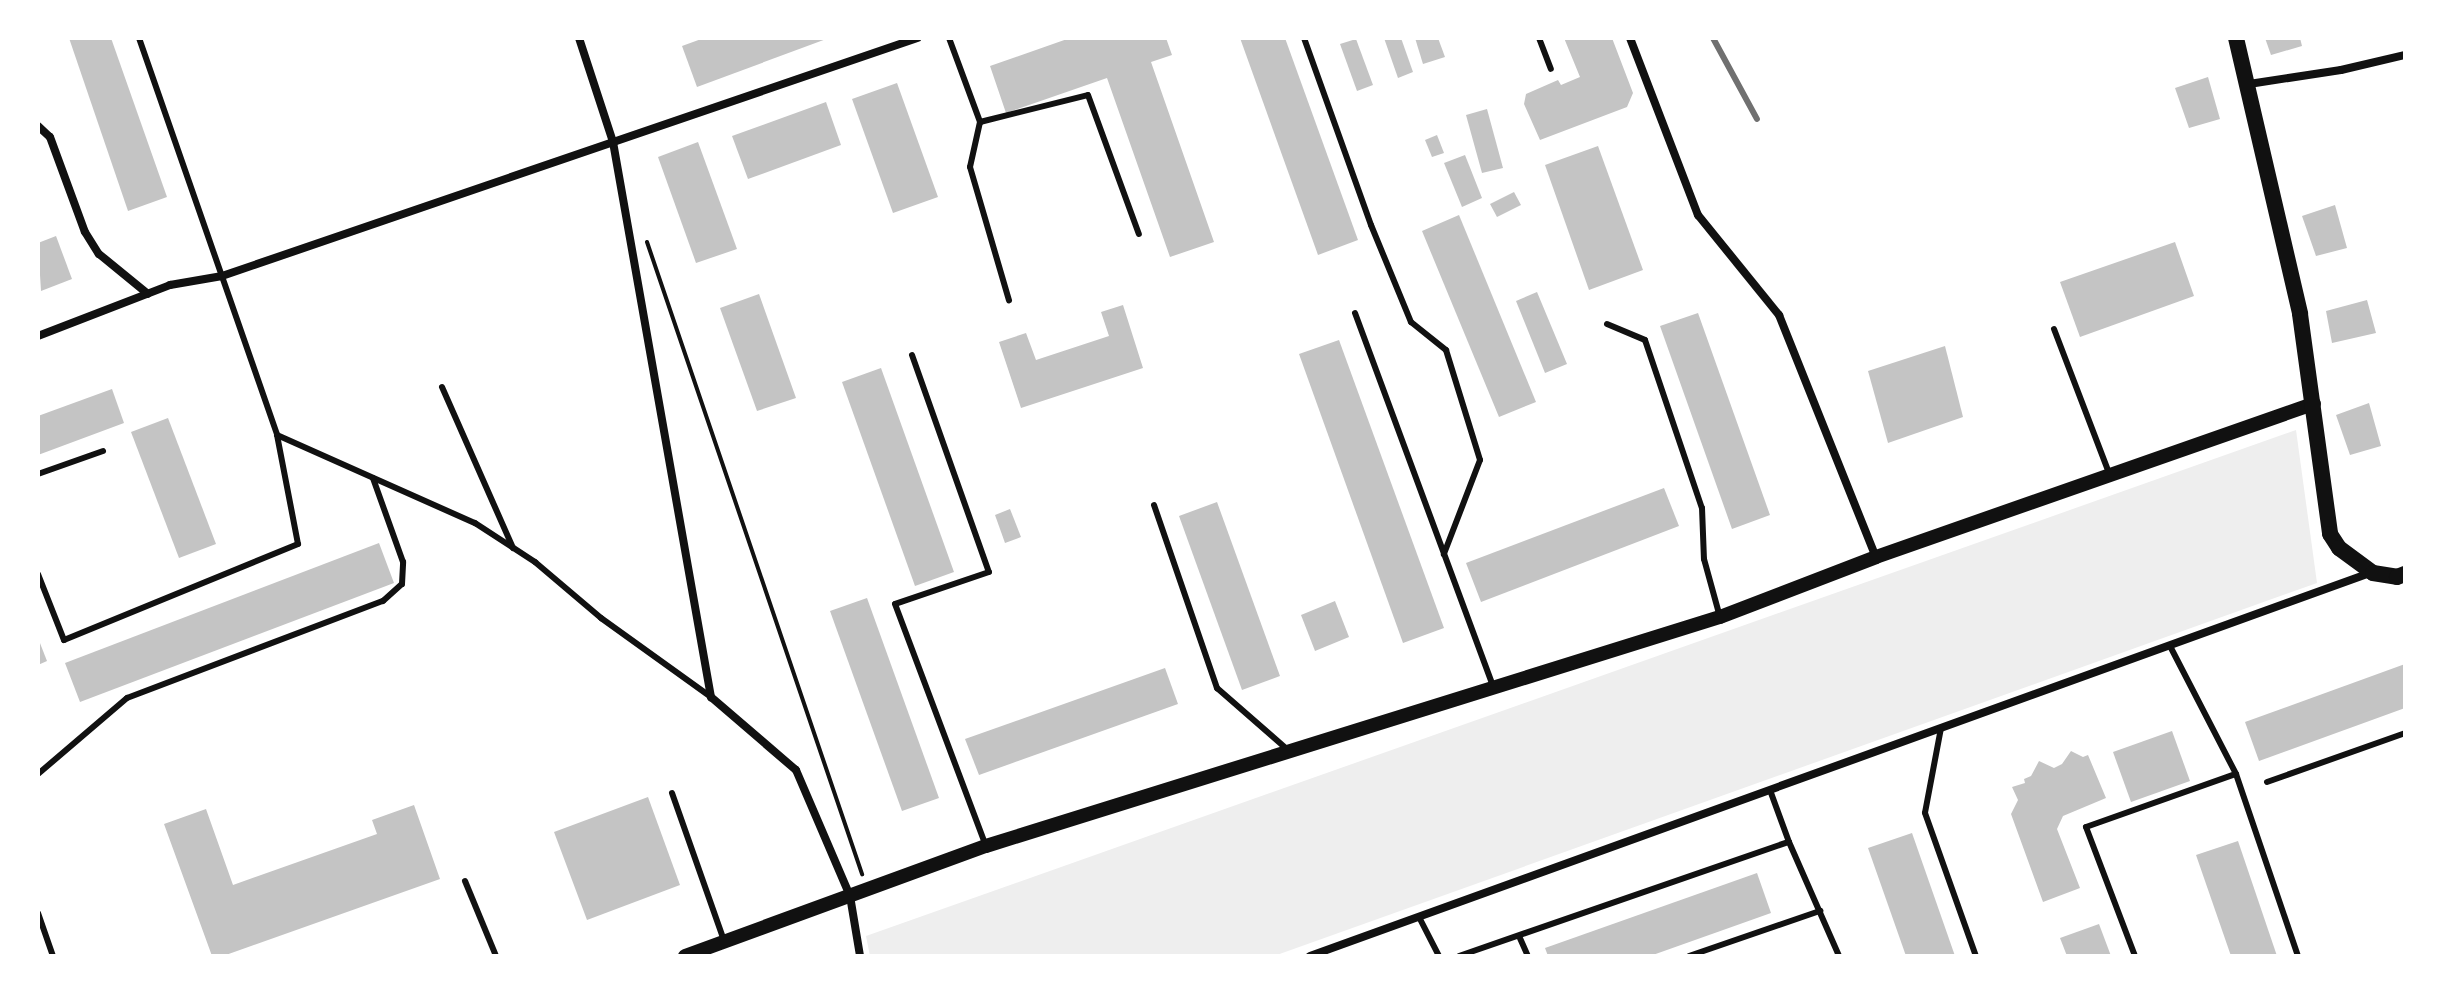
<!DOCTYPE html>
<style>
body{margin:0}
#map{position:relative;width:2443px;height:994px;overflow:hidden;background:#fff;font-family:"Fira Sans Condensed",sans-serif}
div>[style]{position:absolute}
.green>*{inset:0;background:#eee}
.building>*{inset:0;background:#c4c4c4}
.path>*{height:4px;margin:-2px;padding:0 2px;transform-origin:2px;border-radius:2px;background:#111}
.service>*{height:6px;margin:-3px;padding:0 3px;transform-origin:3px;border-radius:3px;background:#111}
.minor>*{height:8px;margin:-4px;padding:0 4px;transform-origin:4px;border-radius:4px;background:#111}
.tertiary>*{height:14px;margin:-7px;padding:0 7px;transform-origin:7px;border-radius:7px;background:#111}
.secondary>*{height:16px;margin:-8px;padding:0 8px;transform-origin:8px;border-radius:8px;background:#111}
.rail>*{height:6px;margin:-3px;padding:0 3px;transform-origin:3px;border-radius:3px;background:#707070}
span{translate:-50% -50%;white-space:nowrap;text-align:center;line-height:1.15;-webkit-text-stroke:6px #fff;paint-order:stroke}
.frame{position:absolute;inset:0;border:40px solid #fff;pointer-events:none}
</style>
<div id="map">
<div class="green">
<i style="clip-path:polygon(2296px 430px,2317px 583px,1274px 956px,870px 956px,866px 936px)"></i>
</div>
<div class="building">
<i style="clip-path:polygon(69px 38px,111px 38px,167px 197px,128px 211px)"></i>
<i style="clip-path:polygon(704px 38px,829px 38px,697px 87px,682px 46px)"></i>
<i style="clip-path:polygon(1070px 38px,1166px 38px,1172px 55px,1151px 62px,1214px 242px,1170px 257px,1107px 78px,1006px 113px,990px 66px)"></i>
<i style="clip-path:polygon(1240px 38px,1285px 38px,1358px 240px,1318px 255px)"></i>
<i style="clip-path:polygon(1384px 38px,1401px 38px,1413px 72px,1398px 78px)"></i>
<i style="clip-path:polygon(1415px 38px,1438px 38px,1445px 57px,1423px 64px)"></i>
<i style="clip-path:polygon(1564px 38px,1612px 38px,1633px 93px,1627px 107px,1540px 140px,1524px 104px,1526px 94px,1558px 80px,1561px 85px,1580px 77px)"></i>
<i style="clip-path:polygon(2265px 38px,2300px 38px,2302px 46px,2271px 55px)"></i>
<i style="clip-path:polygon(1356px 39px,1373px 85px,1357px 91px,1340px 44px)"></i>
<i style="clip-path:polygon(2208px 77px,2220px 119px,2189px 128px,2175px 88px)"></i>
<i style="clip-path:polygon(897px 83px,938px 197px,893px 213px,852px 99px)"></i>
<i style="clip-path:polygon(826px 102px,841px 145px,748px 179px,732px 136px)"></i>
<i style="clip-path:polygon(1487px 109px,1503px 168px,1482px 173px,1466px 115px)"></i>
<i style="clip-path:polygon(1437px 135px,1444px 153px,1432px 157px,1425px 140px)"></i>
<i style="clip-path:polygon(698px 142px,737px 249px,696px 263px,658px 157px)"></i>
<i style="clip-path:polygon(1598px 146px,1643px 270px,1589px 290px,1545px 165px)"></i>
<i style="clip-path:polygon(1465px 155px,1482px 198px,1462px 207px,1444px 163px)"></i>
<i style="clip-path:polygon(1514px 192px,1521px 205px,1497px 217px,1490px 204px)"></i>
<i style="clip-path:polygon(2335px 205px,2347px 248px,2316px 256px,2302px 216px)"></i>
<i style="clip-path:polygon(1459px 215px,1536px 402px,1499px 417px,1422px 231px)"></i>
<i style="clip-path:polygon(56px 236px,72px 279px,41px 291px,38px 243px)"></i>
<i style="clip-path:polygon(2175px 242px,2194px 296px,2080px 337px,2060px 282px)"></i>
<i style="clip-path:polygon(1537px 292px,1567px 364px,1545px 373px,1516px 301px)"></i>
<i style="clip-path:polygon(759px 294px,796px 398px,757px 411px,720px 308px)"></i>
<i style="clip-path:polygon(2367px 300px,2376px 333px,2332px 343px,2326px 311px)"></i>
<i style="clip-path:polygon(1123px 305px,1143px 368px,1021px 408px,999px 342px,1026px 333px,1036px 360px,1109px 336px,1101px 312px)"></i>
<i style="clip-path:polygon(1698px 313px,1770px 515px,1732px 529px,1660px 326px)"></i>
<i style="clip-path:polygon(1339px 340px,1444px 628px,1403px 643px,1299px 354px)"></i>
<i style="clip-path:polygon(1945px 346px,1963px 417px,1888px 443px,1868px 371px)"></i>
<i style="clip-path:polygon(881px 368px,954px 572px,915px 586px,842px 382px)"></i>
<i style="clip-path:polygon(112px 389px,124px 423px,38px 455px,38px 416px)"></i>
<i style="clip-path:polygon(2369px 403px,2381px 446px,2350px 455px,2336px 415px)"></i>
<i style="clip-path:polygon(168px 418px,216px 544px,179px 558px,131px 432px)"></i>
<i style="clip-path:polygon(1664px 488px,1679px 526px,1481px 602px,1466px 563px)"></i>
<i style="clip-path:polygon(1217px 502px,1280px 676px,1242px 690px,1179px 516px)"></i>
<i style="clip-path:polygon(1010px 509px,1021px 537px,1005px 543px,995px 515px)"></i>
<i style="clip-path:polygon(379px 543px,394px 583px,80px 702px,65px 663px)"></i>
<i style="clip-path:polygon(867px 598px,939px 798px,902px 811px,830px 611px)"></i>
<i style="clip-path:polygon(1335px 601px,1349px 637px,1315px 651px,1301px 615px)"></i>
<i style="clip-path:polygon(38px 638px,47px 661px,38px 665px)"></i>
<i style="clip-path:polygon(2405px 664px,2405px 708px,2259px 761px,2245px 722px)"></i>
<i style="clip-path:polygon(1165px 668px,1178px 704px,979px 775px,965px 739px)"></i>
<i style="clip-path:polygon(2172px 731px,2190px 781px,2131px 802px,2113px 752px)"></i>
<i style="clip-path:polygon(2071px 751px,2083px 757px,2088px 755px,2106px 798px,2063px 816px,2057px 829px,2080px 888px,2043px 902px,2011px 814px,2018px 800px,2012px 787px,2025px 783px,2024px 779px,2031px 776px,2039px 761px,2054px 768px,2062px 764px)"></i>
<i style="clip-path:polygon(648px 797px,680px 885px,587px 920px,554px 832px)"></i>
<i style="clip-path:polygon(414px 805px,440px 879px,223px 956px,212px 956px,164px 824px,206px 809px,233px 885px,377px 834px,372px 820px)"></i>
<i style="clip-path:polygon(1912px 833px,1955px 956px,1906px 956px,1868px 848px)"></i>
<i style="clip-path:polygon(2238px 841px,2277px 956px,2231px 956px,2196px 855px)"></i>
<i style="clip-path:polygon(1757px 873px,1771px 913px,1650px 956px,1548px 956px,1545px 948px)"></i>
<i style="clip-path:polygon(2099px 924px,2111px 956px,2067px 956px,2060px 938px)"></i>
</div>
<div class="path">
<i style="left:647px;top:242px;width:668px;rotate:71.21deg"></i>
</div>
<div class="service">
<i style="left:139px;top:38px;width:420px;rotate:70.8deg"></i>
<i style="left:277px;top:435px;width:217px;rotate:24deg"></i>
<i style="left:475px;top:523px;width:72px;rotate:33deg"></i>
<i style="left:535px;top:562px;width:87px;rotate:40.3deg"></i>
<i style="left:601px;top:618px;width:135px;rotate:35.7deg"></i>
<i style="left:949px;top:38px;width:90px;rotate:69.7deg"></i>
<i style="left:980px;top:122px;width:111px;rotate:-14deg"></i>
<i style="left:1088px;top:95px;width:148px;rotate:69.9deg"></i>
<i style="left:1304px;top:38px;width:199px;rotate:70.3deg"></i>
<i style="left:1371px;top:225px;width:105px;rotate:67.6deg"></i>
<i style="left:1411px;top:322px;width:45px;rotate:38.7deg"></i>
<i style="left:1446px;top:350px;width:115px;rotate:72.8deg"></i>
<i style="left:1480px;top:460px;width:101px;rotate:111deg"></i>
<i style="left:1539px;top:38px;width:33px;rotate:69deg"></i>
<i style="left:980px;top:122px;width:46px;rotate:102.5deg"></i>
<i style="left:970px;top:167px;width:139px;rotate:73.7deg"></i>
<i style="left:1355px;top:313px;width:400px;rotate:69.7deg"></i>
<i style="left:1607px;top:324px;width:41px;rotate:22.8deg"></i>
<i style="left:1645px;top:340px;width:177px;rotate:71.3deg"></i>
<i style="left:1702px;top:508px;width:51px;rotate:87.8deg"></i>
<i style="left:1704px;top:559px;width:60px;rotate:74.6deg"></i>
<i style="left:2054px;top:329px;width:157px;rotate:69.1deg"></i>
<i style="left:912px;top:355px;width:230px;rotate:70.5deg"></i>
<i style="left:989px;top:572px;width:99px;rotate:161.2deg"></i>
<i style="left:895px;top:604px;width:259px;rotate:69.4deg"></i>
<i style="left:442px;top:387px;width:176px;rotate:66.2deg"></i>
<i style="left:38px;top:474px;width:69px;rotate:-19.5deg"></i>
<i style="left:1154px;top:505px;width:194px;rotate:71deg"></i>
<i style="left:1217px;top:688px;width:93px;rotate:41.1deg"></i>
<i style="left:38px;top:574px;width:71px;rotate:68.5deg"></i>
<i style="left:64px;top:640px;width:253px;rotate:-22.3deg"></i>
<i style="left:298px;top:544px;width:111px;rotate:-100.9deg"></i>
<i style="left:2170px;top:646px;width:144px;rotate:62.7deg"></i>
<i style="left:2236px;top:774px;width:192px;rotate:71.2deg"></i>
<i style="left:1941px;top:728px;width:86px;rotate:100.7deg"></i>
<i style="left:1925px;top:813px;width:152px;rotate:70.4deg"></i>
<i style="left:38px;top:774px;width:117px;rotate:-40.5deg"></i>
<i style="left:127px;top:698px;width:274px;rotate:-20.8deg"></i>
<i style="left:383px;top:601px;width:25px;rotate:-42deg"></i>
<i style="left:402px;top:584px;width:22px;rotate:-87deg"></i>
<i style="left:403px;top:562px;width:89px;rotate:-109.7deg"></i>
<i style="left:2267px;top:782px;width:146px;rotate:-19.5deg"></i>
<i style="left:672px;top:793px;width:157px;rotate:70.6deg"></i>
<i style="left:1789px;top:842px;width:124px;rotate:66.3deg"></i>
<i style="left:465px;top:881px;width:81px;rotate:67.5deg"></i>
<i style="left:38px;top:913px;width:46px;rotate:70.8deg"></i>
<i style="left:1419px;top:917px;width:44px;rotate:62.9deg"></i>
<i style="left:1519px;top:936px;width:22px;rotate:66deg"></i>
<i style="left:1459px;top:956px;width:349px;rotate:-19.1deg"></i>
<i style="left:1789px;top:842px;width:55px;rotate:-110.1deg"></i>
<i style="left:1689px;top:956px;width:139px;rotate:-19deg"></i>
<i style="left:2135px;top:956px;width:138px;rotate:-110.8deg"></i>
<i style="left:2086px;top:827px;width:159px;rotate:-19.5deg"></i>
</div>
<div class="minor">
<i style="left:579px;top:38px;width:109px;rotate:71.9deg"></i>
<i style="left:613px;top:142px;width:564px;rotate:79.99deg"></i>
<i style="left:711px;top:697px;width:112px;rotate:40.7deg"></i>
<i style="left:796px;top:770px;width:137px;rotate:66.8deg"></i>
<i style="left:850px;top:896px;width:61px;rotate:80.5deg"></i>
<i style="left:1630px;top:38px;width:190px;rotate:69deg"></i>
<i style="left:1698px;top:215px;width:129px;rotate:51deg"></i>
<i style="left:1779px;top:315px;width:261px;rotate:68.2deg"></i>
<i style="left:2249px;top:84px;width:93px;rotate:-8.7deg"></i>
<i style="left:2341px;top:70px;width:66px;rotate:-13.2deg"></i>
<i style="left:38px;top:126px;width:16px;rotate:43deg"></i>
<i style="left:50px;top:137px;width:101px;rotate:69.8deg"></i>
<i style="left:85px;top:232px;width:26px;rotate:58deg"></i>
<i style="left:99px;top:254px;width:63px;rotate:39.2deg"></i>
<i style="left:38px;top:336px;width:142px;rotate:-21.1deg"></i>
<i style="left:170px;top:285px;width:53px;rotate:-9.8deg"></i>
<i style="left:222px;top:276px;width:735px;rotate:-18.9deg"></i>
<i style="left:1310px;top:956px;width:1127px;rotate:-19.87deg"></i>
</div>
<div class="tertiary">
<i style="left:685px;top:956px;width:320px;rotate:-20.1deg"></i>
<i style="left:986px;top:846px;width:769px;rotate:-17.33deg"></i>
<i style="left:1720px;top:617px;width:167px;rotate:-21deg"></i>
<i style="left:1876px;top:557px;width:464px;rotate:-19.3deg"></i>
</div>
<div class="secondary">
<i style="left:2236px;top:38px;width:283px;rotate:76.9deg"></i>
<i style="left:2300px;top:314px;width:222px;rotate:82.2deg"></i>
<i style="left:2330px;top:534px;width:17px;rotate:57deg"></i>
<i style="left:2339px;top:548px;width:42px;rotate:36.3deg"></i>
<i style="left:2373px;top:573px;width:24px;rotate:9deg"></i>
<i style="left:2397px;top:577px;width:9px;rotate:-21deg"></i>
</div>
<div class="rail">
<i style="left:1713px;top:38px;width:92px;rotate:61.5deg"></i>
</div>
<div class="frame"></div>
</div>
